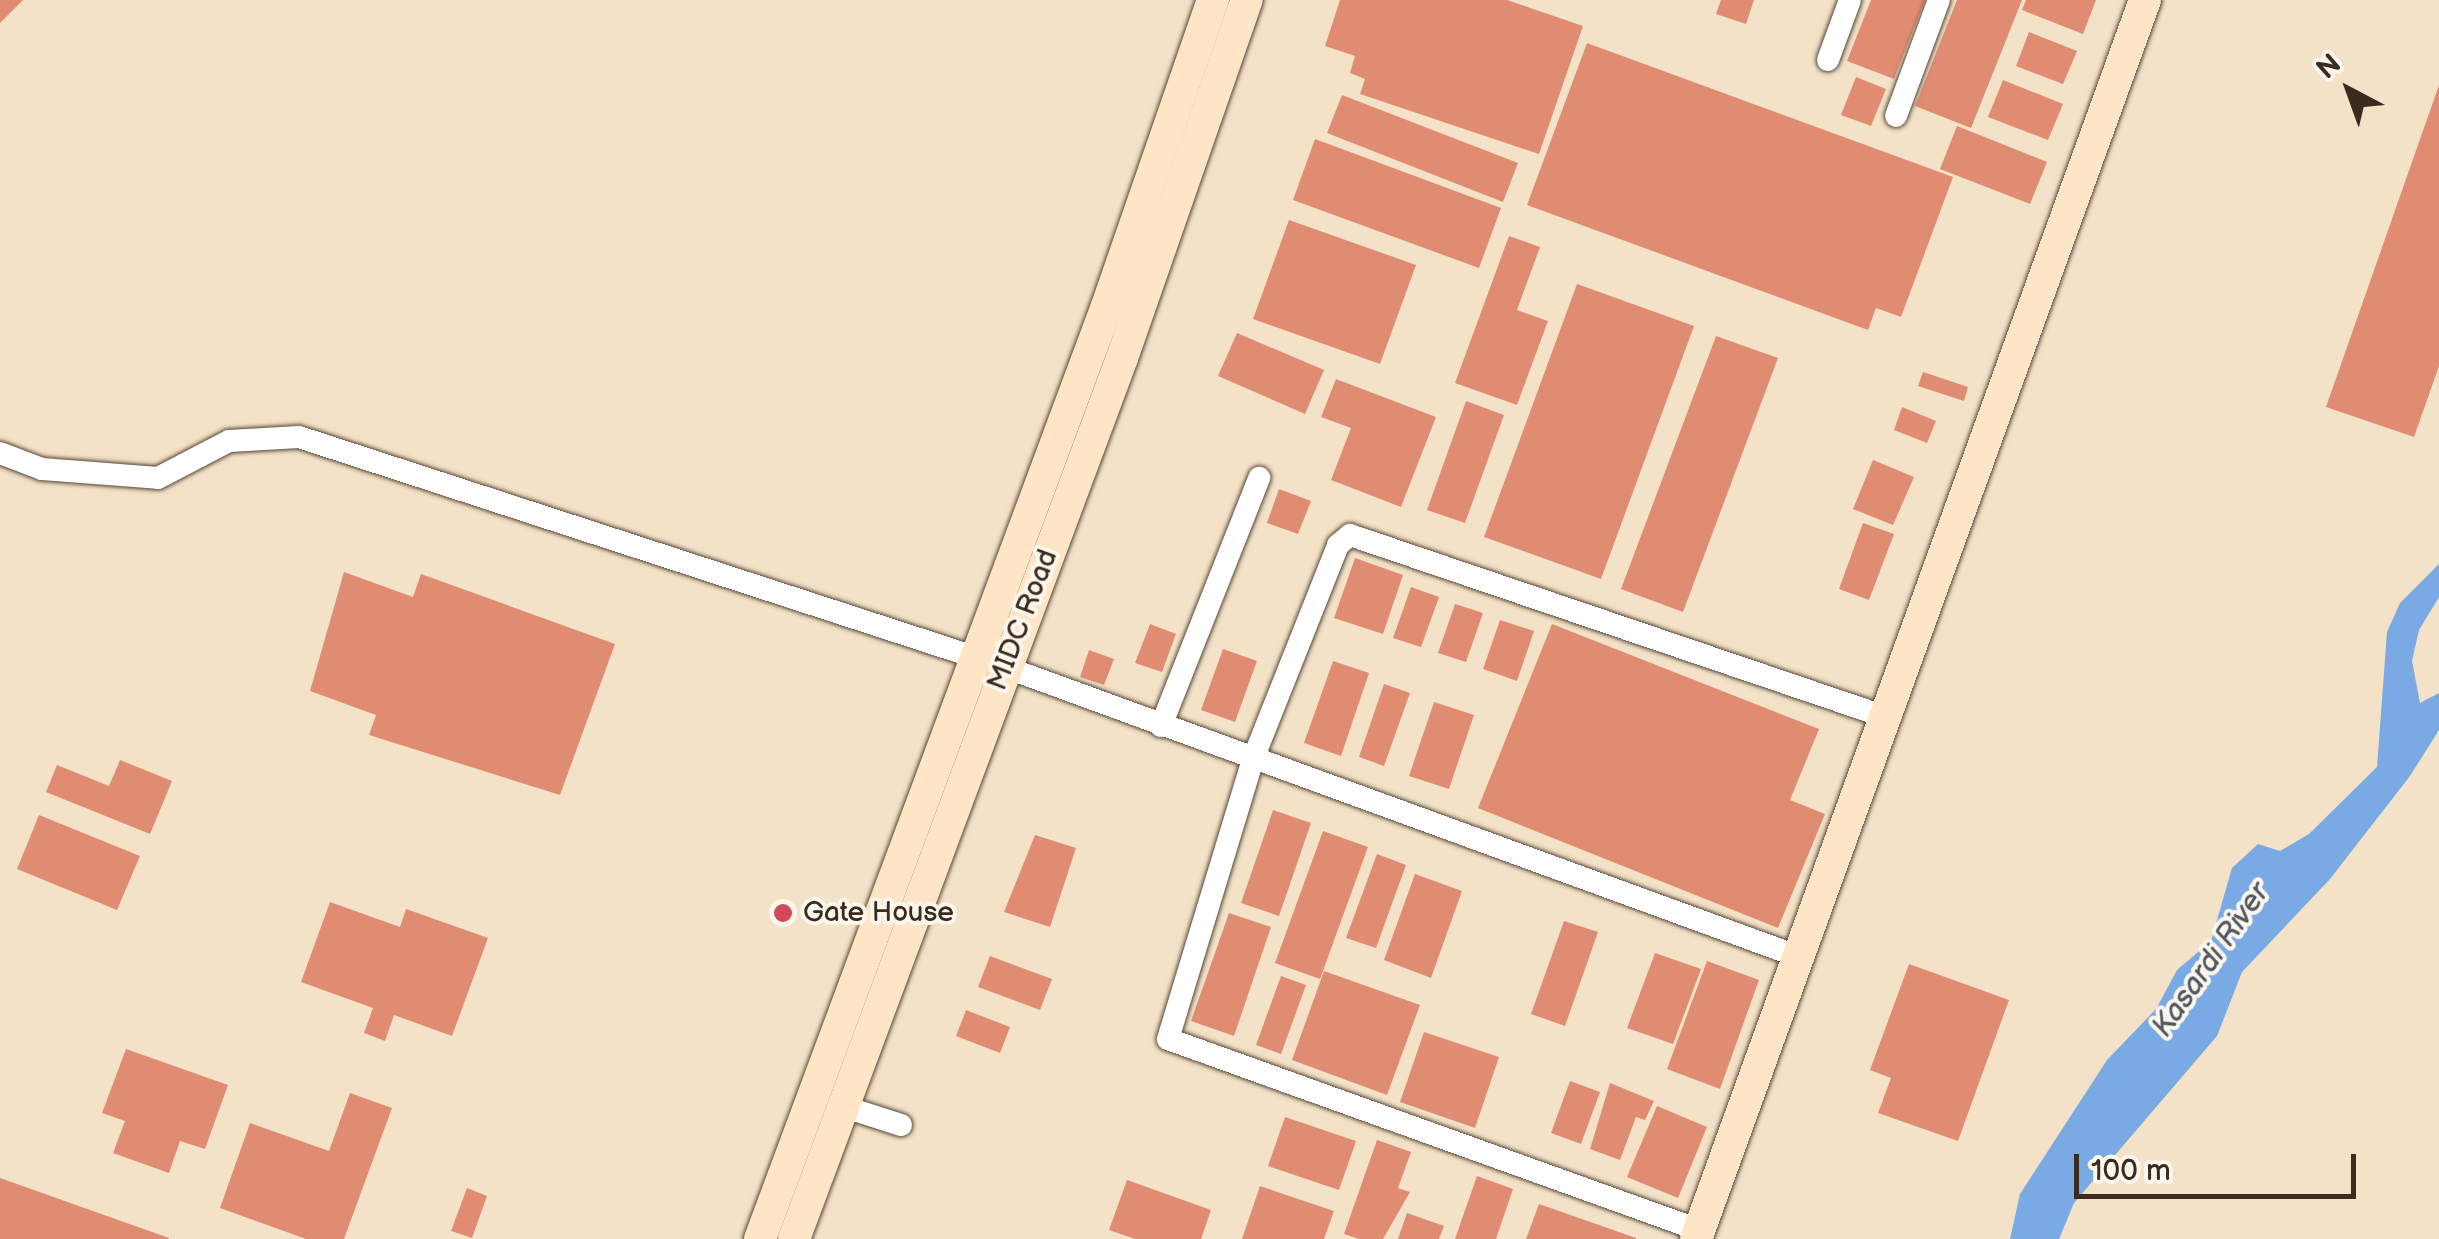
<!DOCTYPE html>
<style>
body{margin:0}
#map{position:relative;width:2439px;height:1239px;overflow:hidden;background:#f3e2c7;font-family:"Balsamiq Sans",sans-serif}
div>[style]{position:absolute}
.water>*{inset:0;background:#79aae4}
.building>*{inset:0;background:#df8c73}
.roads{filter:drop-shadow(0 0 2px #574637) drop-shadow(0 0 2px #574637)}
.street>*{height:22px;margin:-11px;padding:0 11px;transform-origin:11px;border-radius:11px;background:#fff}
.secondary>*{height:32px;margin:-16px;padding:0 16px;transform-origin:16px;border-radius:16px;background:#fde5c5}
.dots>*{width:28px;height:28px;translate:-50% -50%;box-sizing:border-box;border:5px solid #fbf7ec;border-radius:50%}
span{translate:-50% -50%;white-space:nowrap;text-align:center;line-height:1.15;-webkit-text-stroke:8px #fbf7ec;paint-order:stroke}
.street-label{font-size:28px;color:#3b2a1e}
.poi-label{font-size:28px;color:#3b2a1e}
.left{translate:0 -50%;text-align:left}
.water-label{font-size:30px;color:#515763;font-style:italic}
.north{position:absolute;left:2299px;top:40px;width:100px;height:100px;-webkit-text-stroke:8px #fbf7ec;paint-order:stroke;rotate:319deg;font-size:28px;font-weight:700;line-height:40px;text-align:center;color:#3b2a1e}
.north::after{content:'';display:block;margin:auto;width:35px;height:45px;background:#3b2a1e;clip-path:polygon(50% 0,100% 100%,50% 72%,0 100%)}
.scale{position:absolute;left:2074px;top:1154px;width:282px;height:45px;box-sizing:border-box;border:5px solid #3b2a1e;border-top:0;padding-left:12px;font-size:30px;line-height:35px;white-space:nowrap;color:#3b2a1e;-webkit-text-stroke:8px #fbf7ec;paint-order:stroke}
</style>
<div id="map">
<div class="water">
<i style="clip-path:polygon(2439px 564px,2439px 597px,2419px 630px,2412px 661px,2420px 703px,2439px 693px,2439px 730px,2410px 776px,2330px 879px,2242px 972px,2217px 1036px,2074px 1203px,2059px 1239px,2010px 1239px,2020px 1194px,2107px 1060px,2156px 1009px,2177px 970px,2211px 941px,2232px 868px,2258px 844px,2280px 851px,2309px 834px,2377px 767px,2387px 632px,2400px 603px)"></i>
</div>
<div class="building">
<i style="clip-path:polygon(0 0,23px 0,0 23px)"></i>
<i style="clip-path:polygon(1340px 0,1507px 0,1583px 26px,1539px 154px,1360px 94px,1365px 79px,1350px 73px,1355px 56px,1325px 46px)"></i>
<i style="clip-path:polygon(1721px 0,1754px 0,1746px 24px,1716px 14px)"></i>
<i style="clip-path:polygon(1871px 0,1925px 0,1894px 79px,1847px 61px)"></i>
<i style="clip-path:polygon(1957px 0,2022px 0,1971px 128px,1915px 106px)"></i>
<i style="clip-path:polygon(2026px 0,2096px 0,2083px 34px,2022px 10px)"></i>
<i style="clip-path:polygon(2029px 32px,2077px 51px,2063px 84px,2016px 66px)"></i>
<i style="clip-path:polygon(1587px 43px,1953px 177px,1901px 317px,1876px 308px,1868px 330px,1527px 205px)"></i>
<i style="clip-path:polygon(1856px 77px,1886px 89px,1871px 126px,1841px 115px)"></i>
<i style="clip-path:polygon(2003px 80px,2063px 104px,2048px 140px,1988px 117px)"></i>
<i style="clip-path:polygon(2439px 85px,2439px 366px,2414px 437px,2326px 407px)"></i>
<i style="clip-path:polygon(1342px 95px,1518px 163px,1503px 202px,1327px 133px)"></i>
<i style="clip-path:polygon(1957px 126px,2047px 162px,2030px 204px,1940px 169px)"></i>
<i style="clip-path:polygon(1315px 139px,1501px 208px,1479px 268px,1293px 200px)"></i>
<i style="clip-path:polygon(1289px 220px,1416px 265px,1380px 364px,1253px 319px)"></i>
<i style="clip-path:polygon(1509px 236px,1540px 247px,1517px 310px,1548px 321px,1517px 405px,1455px 383px)"></i>
<i style="clip-path:polygon(1577px 284px,1694px 326px,1601px 579px,1484px 537px)"></i>
<i style="clip-path:polygon(1237px 333px,1324px 370px,1305px 414px,1218px 376px)"></i>
<i style="clip-path:polygon(1716px 336px,1778px 358px,1683px 612px,1621px 589px)"></i>
<i style="clip-path:polygon(1923px 372px,1968px 387px,1964px 401px,1918px 386px)"></i>
<i style="clip-path:polygon(1336px 379px,1436px 417px,1401px 507px,1331px 480px,1351px 428px,1321px 417px)"></i>
<i style="clip-path:polygon(1466px 401px,1504px 415px,1465px 523px,1427px 510px)"></i>
<i style="clip-path:polygon(1902px 407px,1936px 421px,1927px 443px,1894px 430px)"></i>
<i style="clip-path:polygon(1873px 460px,1914px 477px,1893px 525px,1853px 509px)"></i>
<i style="clip-path:polygon(1279px 489px,1311px 501px,1298px 534px,1267px 523px)"></i>
<i style="clip-path:polygon(1863px 523px,1894px 534px,1869px 600px,1839px 589px)"></i>
<i style="clip-path:polygon(1355px 558px,1403px 575px,1383px 634px,1334px 618px)"></i>
<i style="clip-path:polygon(344px 572px,413px 597px,421px 574px,615px 644px,560px 795px,369px 735px,376px 715px,310px 691px)"></i>
<i style="clip-path:polygon(1411px 587px,1439px 597px,1421px 647px,1393px 638px)"></i>
<i style="clip-path:polygon(1455px 604px,1483px 613px,1466px 662px,1438px 653px)"></i>
<i style="clip-path:polygon(1500px 620px,1534px 631px,1517px 681px,1483px 669px)"></i>
<i style="clip-path:polygon(1150px 624px,1176px 634px,1162px 672px,1135px 663px)"></i>
<i style="clip-path:polygon(1552px 624px,1819px 729px,1790px 800px,1825px 814px,1778px 928px,1478px 808px)"></i>
<i style="clip-path:polygon(1223px 649px,1257px 661px,1235px 722px,1201px 710px)"></i>
<i style="clip-path:polygon(1089px 650px,1114px 659px,1104px 685px,1080px 677px)"></i>
<i style="clip-path:polygon(1333px 661px,1369px 673px,1341px 756px,1304px 743px)"></i>
<i style="clip-path:polygon(1384px 684px,1410px 693px,1384px 766px,1359px 757px)"></i>
<i style="clip-path:polygon(1434px 702px,1474px 715px,1449px 789px,1409px 776px)"></i>
<i style="clip-path:polygon(120px 760px,172px 781px,150px 834px,46px 792px,57px 765px,109px 786px)"></i>
<i style="clip-path:polygon(1273px 810px,1311px 823px,1279px 916px,1241px 903px)"></i>
<i style="clip-path:polygon(39px 815px,140px 856px,117px 910px,17px 869px)"></i>
<i style="clip-path:polygon(1323px 831px,1368px 847px,1320px 979px,1275px 963px)"></i>
<i style="clip-path:polygon(1035px 835px,1076px 848px,1050px 927px,1004px 912px)"></i>
<i style="clip-path:polygon(1377px 854px,1406px 865px,1376px 948px,1346px 938px)"></i>
<i style="clip-path:polygon(1415px 874px,1462px 891px,1431px 978px,1384px 960px)"></i>
<i style="clip-path:polygon(330px 902px,400px 927px,406px 909px,488px 938px,452px 1036px,394px 1015px,385px 1041px,364px 1033px,373px 1008px,301px 982px)"></i>
<i style="clip-path:polygon(1229px 913px,1271px 927px,1234px 1036px,1191px 1021px)"></i>
<i style="clip-path:polygon(1564px 921px,1598px 932px,1565px 1026px,1531px 1014px)"></i>
<i style="clip-path:polygon(1655px 953px,1701px 969px,1673px 1044px,1627px 1028px)"></i>
<i style="clip-path:polygon(990px 956px,1052px 979px,1040px 1010px,978px 987px)"></i>
<i style="clip-path:polygon(1707px 961px,1759px 980px,1720px 1089px,1667px 1069px)"></i>
<i style="clip-path:polygon(1909px 964px,2009px 1000px,1958px 1141px,1878px 1113px,1891px 1078px,1870px 1070px)"></i>
<i style="clip-path:polygon(1324px 971px,1420px 1005px,1387px 1095px,1292px 1060px)"></i>
<i style="clip-path:polygon(1281px 976px,1306px 985px,1281px 1054px,1256px 1045px)"></i>
<i style="clip-path:polygon(966px 1010px,1010px 1027px,1000px 1053px,956px 1036px)"></i>
<i style="clip-path:polygon(1424px 1032px,1499px 1057px,1475px 1128px,1400px 1102px)"></i>
<i style="clip-path:polygon(126px 1049px,228px 1085px,205px 1149px,180px 1141px,169px 1173px,113px 1153px,125px 1121px,102px 1113px)"></i>
<i style="clip-path:polygon(1570px 1081px,1600px 1092px,1581px 1144px,1551px 1133px)"></i>
<i style="clip-path:polygon(1610px 1083px,1654px 1101px,1645px 1120px,1636px 1117px,1620px 1160px,1590px 1149px)"></i>
<i style="clip-path:polygon(350px 1093px,392px 1108px,344px 1239px,306px 1239px,220px 1208px,250px 1123px,329px 1151px)"></i>
<i style="clip-path:polygon(1657px 1106px,1707px 1127px,1678px 1198px,1627px 1177px)"></i>
<i style="clip-path:polygon(1285px 1117px,1356px 1141px,1339px 1190px,1268px 1166px)"></i>
<i style="clip-path:polygon(1377px 1140px,1411px 1152px,1398px 1188px,1410px 1192px,1383px 1239px,1359px 1239px,1344px 1234px)"></i>
<i style="clip-path:polygon(1477px 1176px,1513px 1189px,1496px 1239px,1455px 1239px)"></i>
<i style="clip-path:polygon(0 1178px,169px 1238px,169px 1239px,0 1239px)"></i>
<i style="clip-path:polygon(1127px 1180px,1211px 1210px,1201px 1239px,1135px 1239px,1109px 1230px)"></i>
<i style="clip-path:polygon(1260px 1186px,1334px 1211px,1324px 1239px,1242px 1239px)"></i>
<i style="clip-path:polygon(467px 1188px,487px 1196px,472px 1238px,451px 1231px)"></i>
<i style="clip-path:polygon(1539px 1204px,1636px 1238px,1636px 1239px,1526px 1239px)"></i>
<i style="clip-path:polygon(1407px 1213px,1444px 1226px,1439px 1239px,1398px 1239px)"></i>
</div>
<div class="roads">
<div class="street">
<i style="left:1828px;top:60px;width:64px;rotate:-69.9deg"></i>
<i style="left:1896px;top:116px;width:124px;rotate:-69.7deg"></i>
<i style="left:0;top:453px;width:45px;rotate:20.9deg"></i>
<i style="left:42px;top:469px;width:116px;rotate:4.4deg"></i>
<i style="left:158px;top:478px;width:80px;rotate:-27.5deg"></i>
<i style="left:229px;top:441px;width:70px;rotate:-3.3deg"></i>
<i style="left:299px;top:437px;width:743px;rotate:18.04deg"></i>
<i style="left:1005px;top:667px;width:843px;rotate:20.05deg"></i>
<i style="left:1161px;top:726px;width:267px;rotate:-68.4deg"></i>
<i style="left:842px;top:1106px;width:62px;rotate:17.9deg"></i>
<i style="left:1699px;top:1230px;width:564px;rotate:-160.22deg"></i>
<i style="left:1168px;top:1039px;width:293px;rotate:-73.1deg"></i>
<i style="left:1253px;top:759px;width:230px;rotate:-68.3deg"></i>
<i style="left:1338px;top:545px;width:16px;rotate:-40deg"></i>
<i style="left:1350px;top:535px;width:563px;rotate:18.76deg"></i>
</div>
<div class="secondary">
<i style="left:760px;top:1239px;width:995px;rotate:-69.6deg"></i>
<i style="left:1107px;top:306px;width:324px;rotate:-70.9deg"></i>
<i style="left:794px;top:1239px;width:940px;rotate:-69.58deg"></i>
<i style="left:1122px;top:358px;width:379px;rotate:-70.8deg"></i>
<i style="left:1696px;top:1239px;width:1318px;rotate:-70.08deg"></i>
</div>
</div>
<div class="dots">
<i style="left:783px;top:913px;background:#d1495b"></i>
</div>
<div class="street-label">
<span style="left:1023px;top:620px;rotate:-69deg">MIDC Road</span>
</div>
<div class="poi-label">
<span class="left" style="left:803px;top:913px">Gate House</span>
</div>
<div class="water-label">
<span style="left:2211px;top:960px;rotate:-55deg">Kasardi River</span>
</div>
<div class="north">N</div>
<div class="scale">100 m</div>
</div>
